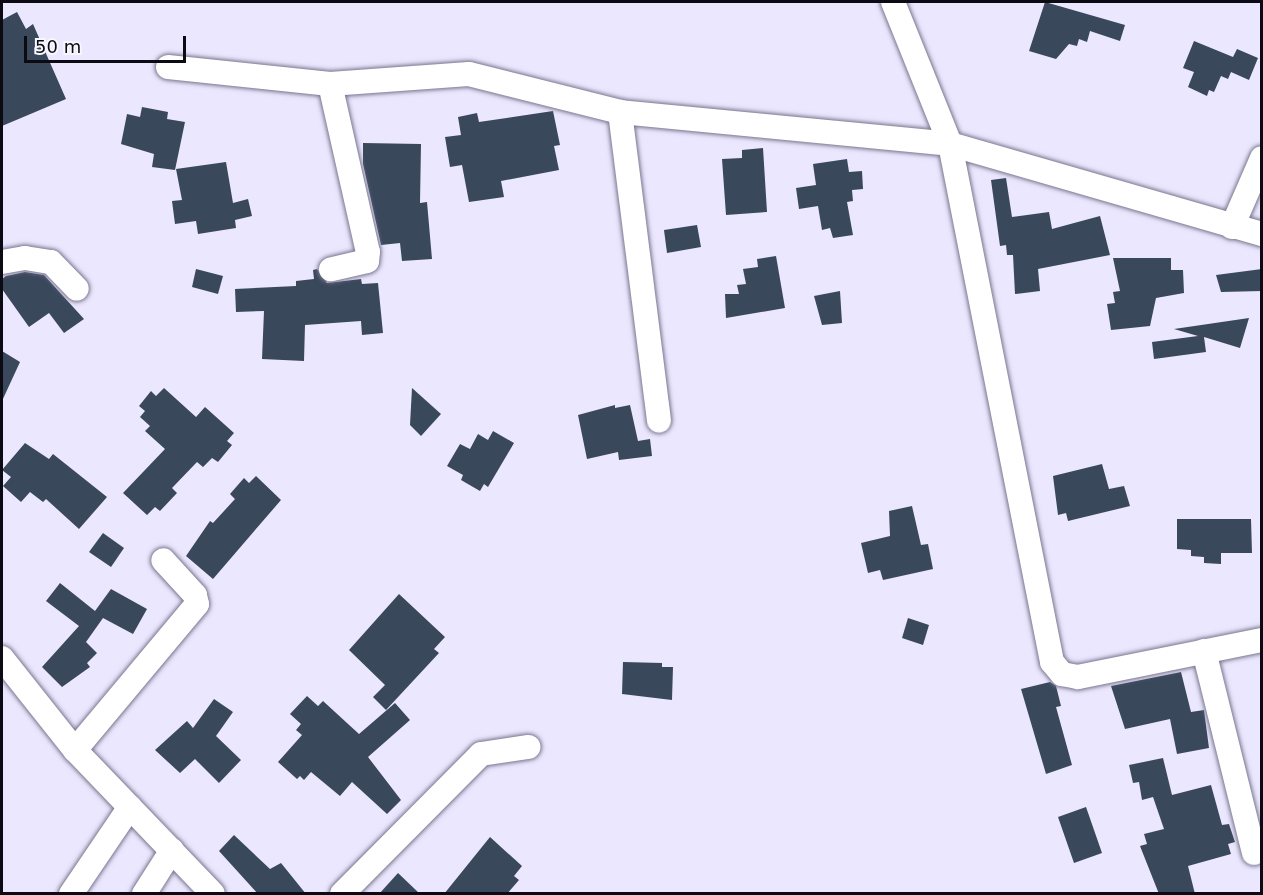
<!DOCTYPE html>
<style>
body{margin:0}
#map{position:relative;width:1263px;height:895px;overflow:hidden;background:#eae7fe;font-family:"DejaVu Sans",sans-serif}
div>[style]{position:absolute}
.building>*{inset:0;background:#3a485c}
.roads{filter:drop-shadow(0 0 2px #79768f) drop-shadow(0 0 2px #79768f)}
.street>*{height:24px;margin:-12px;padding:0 12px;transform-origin:12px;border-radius:12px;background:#fff}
span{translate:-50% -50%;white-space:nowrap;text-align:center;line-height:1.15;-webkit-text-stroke:6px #f7f7fd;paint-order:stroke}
.frame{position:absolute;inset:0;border:3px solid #0c0b14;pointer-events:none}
.scale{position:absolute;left:24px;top:36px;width:162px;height:27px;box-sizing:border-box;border:3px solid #0c0b14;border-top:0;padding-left:8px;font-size:18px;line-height:21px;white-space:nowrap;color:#0c0b14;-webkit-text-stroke:4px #f7f7fd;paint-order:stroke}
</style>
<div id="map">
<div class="building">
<i style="clip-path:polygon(1045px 2px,1125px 25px,1120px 41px,1090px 31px,1087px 42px,1079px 39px,1077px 46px,1069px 44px,1056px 59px,1029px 51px)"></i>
<i style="clip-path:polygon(17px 12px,26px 29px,33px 24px,66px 99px,2px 126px,2px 20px)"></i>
<i style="clip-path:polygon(1194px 41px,1233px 57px,1237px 49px,1258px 58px,1249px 80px,1231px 72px,1228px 79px,1221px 76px,1214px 92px,1209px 90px,1207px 96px,1188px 87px,1194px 72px,1183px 68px)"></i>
<i style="clip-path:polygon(142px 107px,168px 112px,167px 119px,185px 122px,175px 170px,152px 167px,154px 154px,121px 144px,127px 114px,140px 117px)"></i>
<i style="clip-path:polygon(553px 111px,560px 145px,554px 146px,559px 170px,501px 181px,504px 197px,469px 202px,462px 165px,450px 167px,445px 137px,461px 135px,458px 117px,477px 113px,479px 122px)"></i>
<i style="clip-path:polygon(363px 143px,421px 144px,420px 203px,427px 202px,432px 259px,402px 261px,400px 243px,381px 245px,363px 164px)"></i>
<i style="clip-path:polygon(763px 148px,767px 212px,726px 215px,722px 159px,742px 158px,742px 150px)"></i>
<i style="clip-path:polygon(847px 159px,849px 172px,862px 171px,863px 189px,852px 190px,853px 201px,847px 202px,853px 235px,833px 238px,830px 228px,822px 230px,818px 206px,799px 209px,796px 188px,816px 185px,813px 164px)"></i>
<i style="clip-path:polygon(226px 162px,233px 203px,248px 199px,252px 216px,235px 220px,236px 228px,198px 234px,196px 221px,175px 224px,172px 201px,182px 200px,176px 169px)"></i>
<i style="clip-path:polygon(1006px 178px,1012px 217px,1049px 212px,1052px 229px,1100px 216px,1110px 255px,1038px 269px,1040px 291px,1015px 294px,1013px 255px,1007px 255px,1006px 245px,1000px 246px,991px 180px)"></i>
<i style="clip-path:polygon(697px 225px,701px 247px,667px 253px,664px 230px)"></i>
<i style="clip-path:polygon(776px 256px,785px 308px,726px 318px,725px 294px,739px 294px,737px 285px,746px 284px,743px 269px,758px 267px,757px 259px)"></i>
<i style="clip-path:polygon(1113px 258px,1171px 258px,1171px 270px,1183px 270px,1184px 293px,1156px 298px,1150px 326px,1111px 330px,1107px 304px,1115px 303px,1113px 292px,1120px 291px)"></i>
<i style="clip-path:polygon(196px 269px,223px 276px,218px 294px,192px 287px)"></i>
<i style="clip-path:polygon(317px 269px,327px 283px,361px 279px,362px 284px,378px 283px,383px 333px,362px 335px,361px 321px,305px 325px,304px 361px,262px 359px,264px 311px,236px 312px,235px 289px,296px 286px,296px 281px,314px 279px,313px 270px)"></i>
<i style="clip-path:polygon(1262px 269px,1262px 291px,1221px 292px,1216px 275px)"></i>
<i style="clip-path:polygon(25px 272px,44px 275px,84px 319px,64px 333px,49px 313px,29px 327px,2px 289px,2px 279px,6px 276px)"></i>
<i style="clip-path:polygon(840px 291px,842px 323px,822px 325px,814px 296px)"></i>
<i style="clip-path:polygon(1249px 318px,1240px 348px,1204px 337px,1206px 352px,1154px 359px,1152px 342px,1198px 336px,1174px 329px)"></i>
<i style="clip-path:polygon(2px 351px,20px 362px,2px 401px)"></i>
<i style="clip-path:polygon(164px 388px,196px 417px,205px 407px,234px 433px,227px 441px,232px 445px,218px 462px,212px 458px,203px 467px,197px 462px,172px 488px,177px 493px,160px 511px,155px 507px,147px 515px,123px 493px,165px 449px,145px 431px,150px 426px,140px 417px,145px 411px,139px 406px,151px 391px,156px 396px)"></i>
<i style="clip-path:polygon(412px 388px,441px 414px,421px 436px,410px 425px)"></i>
<i style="clip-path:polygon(615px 405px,615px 408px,630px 405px,638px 441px,650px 439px,652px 456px,619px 460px,618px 452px,587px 459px,578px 415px)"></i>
<i style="clip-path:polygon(493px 431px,514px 443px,488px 487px,484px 484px,480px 491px,461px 480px,463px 475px,447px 466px,460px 444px,470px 449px,478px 434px,488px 440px)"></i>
<i style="clip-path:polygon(25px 443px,49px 459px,53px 454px,107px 497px,79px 529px,46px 499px,43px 502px,30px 492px,21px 502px,3px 486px,11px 477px,2px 470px)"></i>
<i style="clip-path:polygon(1102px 464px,1109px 489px,1124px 486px,1130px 506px,1068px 521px,1066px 513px,1058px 515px,1053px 476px)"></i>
<i style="clip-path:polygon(256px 476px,281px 500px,213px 579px,186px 556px,210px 521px,213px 523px,235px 499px,230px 494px,244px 478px,249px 483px)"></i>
<i style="clip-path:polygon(912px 506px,921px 545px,928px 544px,933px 569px,883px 580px,880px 570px,868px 573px,861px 543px,890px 536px,889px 511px)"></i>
<i style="clip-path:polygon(1177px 519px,1251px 519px,1252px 553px,1221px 553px,1221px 564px,1204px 563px,1204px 557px,1191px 556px,1191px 550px,1177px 549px)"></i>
<i style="clip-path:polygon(103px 533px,124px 548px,111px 567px,89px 552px)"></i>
<i style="clip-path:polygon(60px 583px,95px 611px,111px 589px,147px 609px,133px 634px,103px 618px,86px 642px,97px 653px,87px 663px,90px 667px,62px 687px,42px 667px,79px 626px,46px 601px)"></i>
<i style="clip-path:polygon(399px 594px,445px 637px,434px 649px,439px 653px,386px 710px,373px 697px,385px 685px,349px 650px)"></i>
<i style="clip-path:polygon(908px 618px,929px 625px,923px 645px,902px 638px)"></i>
<i style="clip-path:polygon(623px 662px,662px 663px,662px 667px,673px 667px,672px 700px,622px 694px)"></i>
<i style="clip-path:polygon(1181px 672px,1191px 712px,1204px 710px,1209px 748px,1177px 754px,1170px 719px,1125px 729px,1111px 686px)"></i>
<i style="clip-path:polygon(1050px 682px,1056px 686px,1061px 706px,1056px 707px,1072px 765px,1046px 774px,1021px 689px)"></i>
<i style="clip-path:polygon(307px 696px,318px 706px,323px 701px,359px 734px,395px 703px,410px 720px,368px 757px,401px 800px,387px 814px,352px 782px,340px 796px,311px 772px,304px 780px,300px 776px,297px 779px,278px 762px,302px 735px,296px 730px,301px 724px,290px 714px)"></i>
<i style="clip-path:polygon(214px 699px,233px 712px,216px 736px,241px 760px,219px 783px,195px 759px,180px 773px,155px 750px,187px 721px,193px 728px)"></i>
<i style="clip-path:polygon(1163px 758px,1172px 795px,1211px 785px,1222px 825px,1229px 824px,1235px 842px,1228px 844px,1231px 854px,1188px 866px,1195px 894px,1159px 894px,1140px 846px,1147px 844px,1144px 834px,1164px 829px,1153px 797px,1142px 800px,1139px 782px,1133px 783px,1129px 765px)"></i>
<i style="clip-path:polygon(1086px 807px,1102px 853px,1074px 863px,1058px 817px)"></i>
<i style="clip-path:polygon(234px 835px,270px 869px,281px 863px,306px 894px,258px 894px,219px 851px)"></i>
<i style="clip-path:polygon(490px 837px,522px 866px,514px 876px,519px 880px,507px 894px,444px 894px)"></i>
<i style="clip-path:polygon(398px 873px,420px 894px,379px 894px)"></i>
</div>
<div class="roads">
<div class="street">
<i style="left:893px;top:2px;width:153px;rotate:68.1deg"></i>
<i style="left:950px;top:144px;width:528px;rotate:78.86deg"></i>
<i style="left:1052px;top:662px;width:16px;rotate:50deg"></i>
<i style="left:1062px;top:674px;width:16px;rotate:11deg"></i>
<i style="left:1078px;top:677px;width:188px;rotate:-11.4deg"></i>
<i style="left:168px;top:67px;width:163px;rotate:6deg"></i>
<i style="left:330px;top:84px;width:139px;rotate:-4.1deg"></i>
<i style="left:469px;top:74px;width:156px;rotate:14.1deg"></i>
<i style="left:620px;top:112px;width:332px;rotate:5.5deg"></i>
<i style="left:950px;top:144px;width:325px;rotate:16.1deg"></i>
<i style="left:330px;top:84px;width:172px;rotate:77.3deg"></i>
<i style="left:368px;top:252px;width:9px;rotate:96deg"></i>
<i style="left:367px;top:261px;width:37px;rotate:167deg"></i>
<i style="left:620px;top:112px;width:311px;rotate:82.8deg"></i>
<i style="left:1232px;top:227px;width:75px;rotate:-66.5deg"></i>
<i style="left:2px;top:262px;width:23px;rotate:-10deg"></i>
<i style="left:25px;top:258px;width:26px;rotate:9deg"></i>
<i style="left:51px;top:262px;width:37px;rotate:46deg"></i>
<i style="left:1204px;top:651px;width:208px;rotate:76.1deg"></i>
<i style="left:2px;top:658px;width:117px;rotate:51.6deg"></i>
<i style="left:75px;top:750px;width:199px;rotate:46.2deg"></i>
<i style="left:75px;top:750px;width:190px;rotate:-50.1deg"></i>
<i style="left:197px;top:604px;width:9px;rotate:-103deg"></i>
<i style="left:195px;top:595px;width:47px;rotate:-132.4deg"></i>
<i style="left:71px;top:894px;width:105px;rotate:-55.9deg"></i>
<i style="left:144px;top:894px;width:52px;rotate:-57.5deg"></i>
<i style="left:342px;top:894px;width:197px;rotate:-45.2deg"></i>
<i style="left:481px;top:754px;width:48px;rotate:-8.5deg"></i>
</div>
</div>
<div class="frame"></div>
<div class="scale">50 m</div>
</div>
